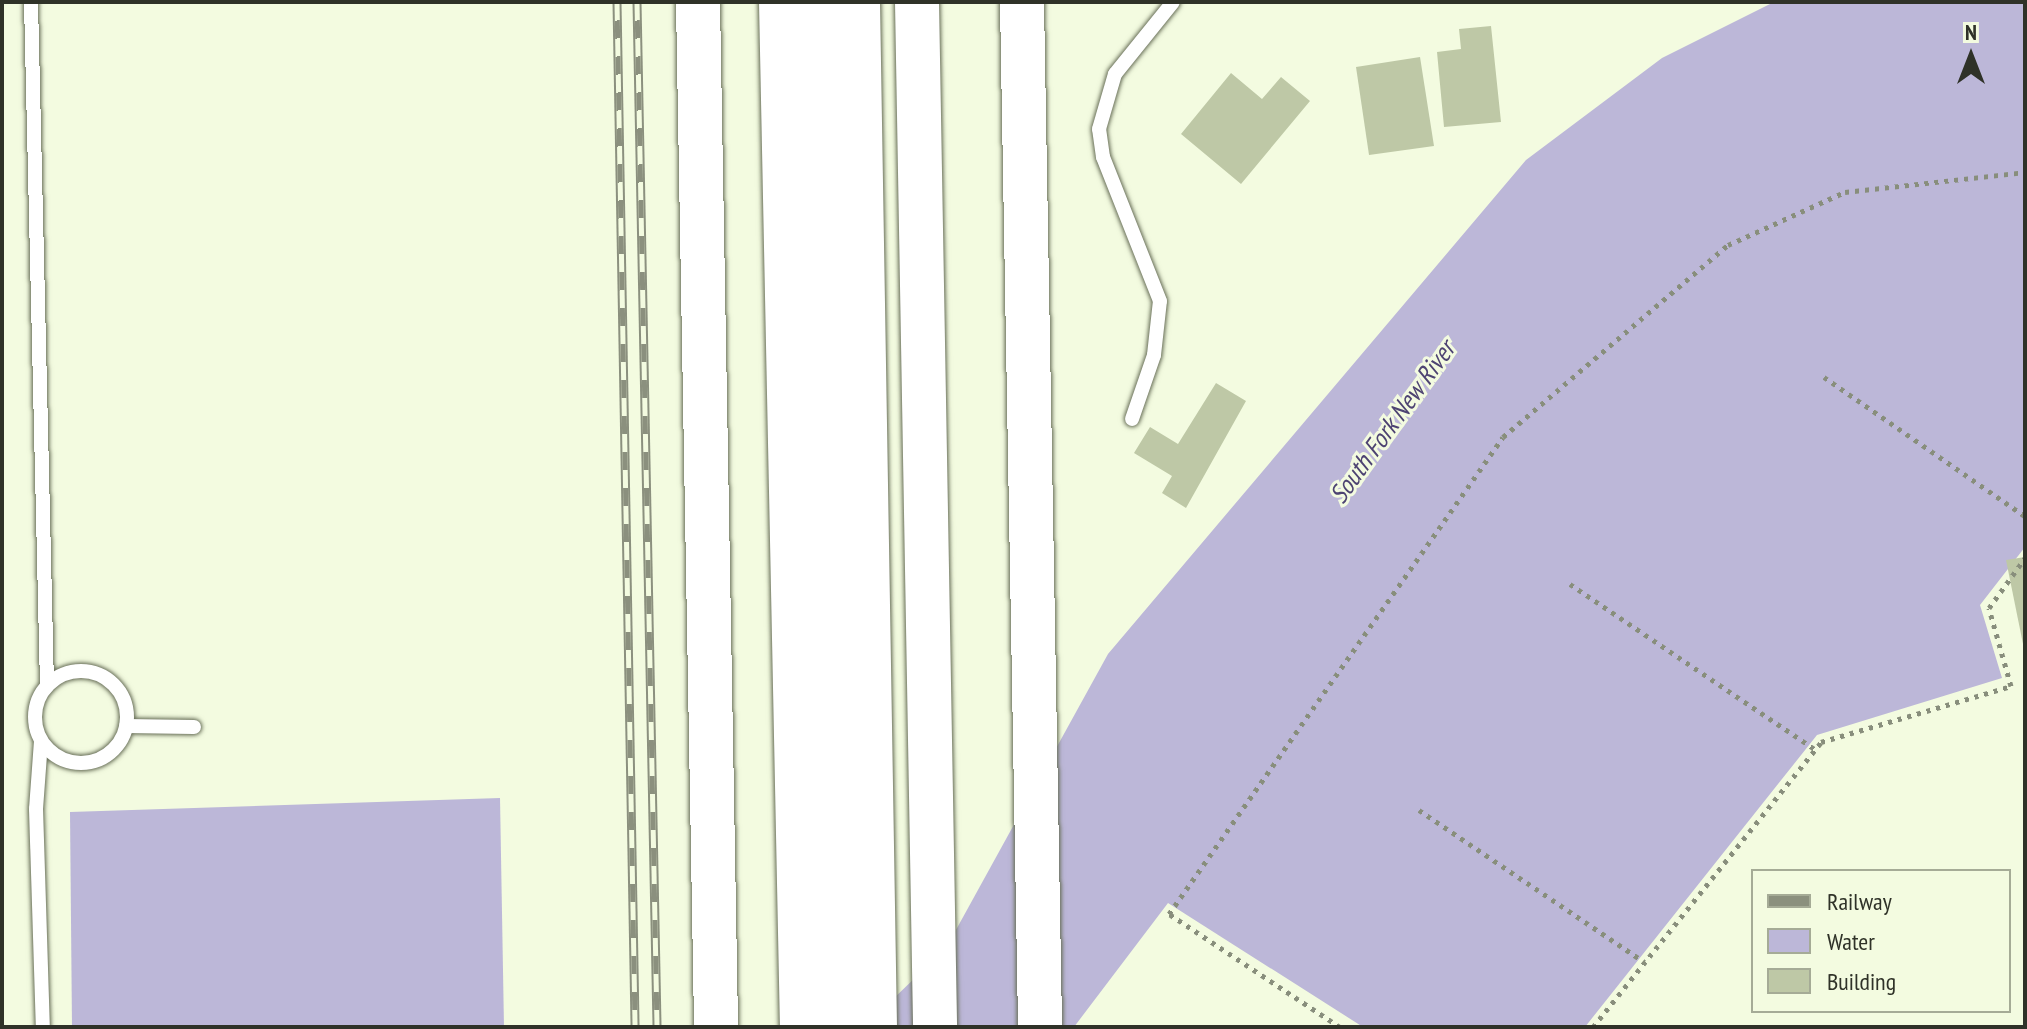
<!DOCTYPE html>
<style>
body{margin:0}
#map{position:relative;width:2027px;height:1029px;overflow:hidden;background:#f3fbe0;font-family:"PT Sans Narrow",sans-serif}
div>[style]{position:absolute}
.water>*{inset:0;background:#bcb7d8}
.building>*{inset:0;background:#bec8a6}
.path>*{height:5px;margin-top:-2.5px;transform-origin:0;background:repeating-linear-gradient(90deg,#888e7c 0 4px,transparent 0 10px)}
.roads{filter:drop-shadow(0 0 2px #697059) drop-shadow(0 0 2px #697059)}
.lane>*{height:14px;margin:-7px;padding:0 7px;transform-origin:7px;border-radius:7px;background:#fff}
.lane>.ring{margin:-7px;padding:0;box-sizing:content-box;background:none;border:14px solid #fff;border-radius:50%}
.highway>*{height:44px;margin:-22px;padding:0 22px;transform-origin:22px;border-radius:22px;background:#fff}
.rail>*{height:9px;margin-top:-4.5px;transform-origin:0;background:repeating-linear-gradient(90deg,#f3fbe0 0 18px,#8b907e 0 36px);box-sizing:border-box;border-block:2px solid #8b907e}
span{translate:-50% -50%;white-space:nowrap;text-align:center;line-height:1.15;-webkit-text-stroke:6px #f3fbe0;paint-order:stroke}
.water-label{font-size:26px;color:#4d4372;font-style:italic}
.frame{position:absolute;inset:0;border:4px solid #2f3228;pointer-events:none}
.legend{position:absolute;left:1751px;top:869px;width:260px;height:144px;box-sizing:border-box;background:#f3fbe0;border:2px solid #a5ab96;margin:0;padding:10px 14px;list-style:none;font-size:24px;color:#2f3228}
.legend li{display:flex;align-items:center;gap:16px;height:40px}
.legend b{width:40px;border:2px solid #a5ab96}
.north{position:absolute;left:1931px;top:16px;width:80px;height:80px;-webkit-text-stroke:6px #f3fbe0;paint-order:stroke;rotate:0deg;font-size:22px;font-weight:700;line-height:32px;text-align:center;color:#2f3228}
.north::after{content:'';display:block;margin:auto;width:28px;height:36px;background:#2f3228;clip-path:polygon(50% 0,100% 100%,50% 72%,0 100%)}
</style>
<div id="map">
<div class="water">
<i style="clip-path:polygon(1774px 2px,2025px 2px,2025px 547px,1980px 605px,2002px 678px,1817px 735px,1585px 1027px,1363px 1027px,1168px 903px,1074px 1027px,864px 1027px,946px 948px,1108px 654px,1526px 160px,1662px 58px)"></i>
<i style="clip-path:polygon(500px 798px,504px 1027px,72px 1027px,70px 812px)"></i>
</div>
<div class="building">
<i style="clip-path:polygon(1491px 26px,1501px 122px,1444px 127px,1437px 52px,1461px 49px,1459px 29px)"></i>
<i style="clip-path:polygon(1420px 57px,1434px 146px,1369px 155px,1356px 67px)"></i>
<i style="clip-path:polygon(1231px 73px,1262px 99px,1281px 77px,1310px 101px,1241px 184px,1181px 134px)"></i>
<i style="clip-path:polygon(1216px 383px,1246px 401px,1186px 508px,1162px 493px,1172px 476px,1134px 453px,1150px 427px,1178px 444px)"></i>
<i style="clip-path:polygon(2025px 557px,2025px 649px,2024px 649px,2006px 560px)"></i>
</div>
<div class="path">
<i style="left:1824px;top:377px;width:244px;rotate:34.7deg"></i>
<i style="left:1570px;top:584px;width:295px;rotate:34deg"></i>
<i style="left:1419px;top:810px;width:272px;rotate:34deg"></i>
<i style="left:1340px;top:1027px;width:205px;rotate:-146.5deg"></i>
<i style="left:1169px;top:914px;width:582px;rotate:-55deg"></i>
<i style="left:1503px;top:437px;width:296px;rotate:-40.5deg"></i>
<i style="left:1728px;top:245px;width:128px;rotate:-24.4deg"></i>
<i style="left:1845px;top:192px;width:181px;rotate:-6.3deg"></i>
<i style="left:1593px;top:1027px;width:365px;rotate:-51.3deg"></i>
<i style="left:1821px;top:742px;width:198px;rotate:-16.4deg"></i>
<i style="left:2011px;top:686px;width:81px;rotate:-105.8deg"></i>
<i style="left:1989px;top:608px;width:62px;rotate:-54.2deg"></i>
</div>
<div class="roads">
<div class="lane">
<i style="left:31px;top:2px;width:684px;rotate:88.66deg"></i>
<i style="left:1132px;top:419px;width:68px;rotate:-71deg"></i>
<i style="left:1154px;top:355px;width:54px;rotate:-83.7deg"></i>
<i style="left:1160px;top:301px;width:155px;rotate:-111.6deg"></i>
<i style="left:1103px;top:157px;width:28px;rotate:-98deg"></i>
<i style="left:1099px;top:129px;width:57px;rotate:-73.8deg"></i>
<i style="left:1115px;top:74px;width:92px;rotate:-51.1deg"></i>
<i class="ring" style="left:35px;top:671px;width:78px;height:78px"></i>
<i style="left:126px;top:726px;width:68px;rotate:0.8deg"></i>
<i style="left:41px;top:741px;width:68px;rotate:94.2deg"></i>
<i style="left:36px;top:809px;width:218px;rotate:88.2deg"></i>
</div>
<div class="highway">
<i style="left:698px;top:2px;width:1025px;rotate:88.99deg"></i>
<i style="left:781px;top:2px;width:1025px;rotate:88.83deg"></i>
<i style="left:817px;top:2px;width:1025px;rotate:88.99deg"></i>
<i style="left:858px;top:2px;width:1025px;rotate:89.05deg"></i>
<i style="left:917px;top:2px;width:1025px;rotate:88.99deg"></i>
<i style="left:1022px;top:2px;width:1025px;rotate:88.99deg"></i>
</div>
</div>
<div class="rail">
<i style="left:617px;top:2px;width:1025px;rotate:88.99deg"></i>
<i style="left:637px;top:2px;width:1025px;rotate:88.88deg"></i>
</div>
<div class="water-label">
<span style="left:1392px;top:422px;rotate:-54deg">South Fork New River</span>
</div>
<div class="frame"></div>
<ul class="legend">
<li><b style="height:10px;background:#8b907e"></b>Railway</li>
<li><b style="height:22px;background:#bcb7d8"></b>Water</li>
<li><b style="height:22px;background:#bec8a6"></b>Building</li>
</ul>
<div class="north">N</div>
</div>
